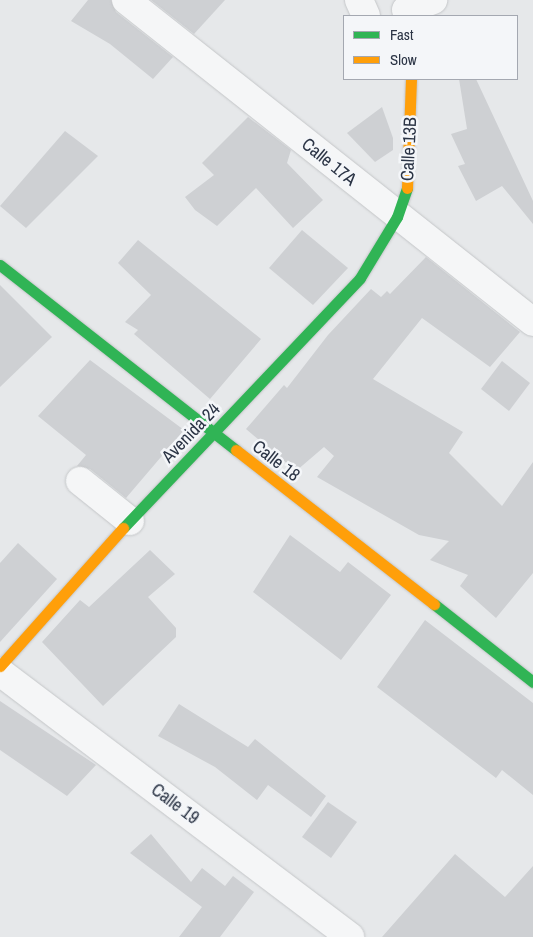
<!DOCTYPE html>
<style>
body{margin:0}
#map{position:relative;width:533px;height:937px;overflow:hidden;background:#e6e8ea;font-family:"Archivo Narrow",sans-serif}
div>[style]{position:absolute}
.building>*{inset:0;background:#ced0d3}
.roads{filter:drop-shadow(0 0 1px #c4c6c8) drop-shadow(0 0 1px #c4c6c8)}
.street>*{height:28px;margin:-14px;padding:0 14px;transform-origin:14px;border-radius:14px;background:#f5f6f7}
.fast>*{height:11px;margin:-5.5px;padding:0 5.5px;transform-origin:5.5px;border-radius:5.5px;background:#30b455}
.slow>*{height:11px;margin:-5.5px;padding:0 5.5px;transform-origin:5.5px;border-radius:5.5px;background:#ff9f0a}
span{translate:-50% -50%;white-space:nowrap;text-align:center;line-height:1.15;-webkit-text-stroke:5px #f4f6f9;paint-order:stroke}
.street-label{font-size:18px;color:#2b3445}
.legend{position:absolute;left:343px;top:15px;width:175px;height:65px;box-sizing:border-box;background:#f4f6f9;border:1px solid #a4a8b1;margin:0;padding:6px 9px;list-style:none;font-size:15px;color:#2b3445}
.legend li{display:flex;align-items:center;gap:10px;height:25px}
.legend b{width:25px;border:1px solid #a4a8b1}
</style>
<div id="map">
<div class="building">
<i style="clip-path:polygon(88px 0,111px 0,116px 12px,173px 57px,153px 79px,110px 44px,71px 21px)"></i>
<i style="clip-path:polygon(151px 0,225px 0,194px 34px)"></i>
<i style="clip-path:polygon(459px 79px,476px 79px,533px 201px,533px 224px,502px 186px,476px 201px,458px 166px,465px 164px,451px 134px,467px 129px)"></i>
<i style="clip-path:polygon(382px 107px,393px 138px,393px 150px,375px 162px,347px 133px)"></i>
<i style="clip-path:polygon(248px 117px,291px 150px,287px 163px,323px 200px,293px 228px,256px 188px,217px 226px,195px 210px,185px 197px,214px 175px,202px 163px)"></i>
<i style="clip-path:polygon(65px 131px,98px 156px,26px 228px,0 206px)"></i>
<i style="clip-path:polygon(302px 230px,348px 268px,313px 305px,269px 268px)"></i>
<i style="clip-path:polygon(138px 240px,261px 339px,210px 399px,134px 334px,138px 330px,125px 322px,151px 295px,118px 263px)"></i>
<i style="clip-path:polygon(426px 257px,520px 332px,490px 367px,422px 318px,373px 379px,463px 432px,449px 453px,502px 506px,533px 462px,533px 573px,496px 618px,460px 586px,468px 575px,430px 560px,449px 541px,419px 535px,317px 477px,334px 456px,324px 447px,296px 471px,246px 429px,284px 385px,287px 388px,328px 335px,371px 289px,381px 297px,387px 291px,390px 294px)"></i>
<i style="clip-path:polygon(0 285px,52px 337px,0 387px)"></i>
<i style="clip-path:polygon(90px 360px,184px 430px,126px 498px,90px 469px,77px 466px,86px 455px,38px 416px)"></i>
<i style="clip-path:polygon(502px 361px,530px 383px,509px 411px,481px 389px)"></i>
<i style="clip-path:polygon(290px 535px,340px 572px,348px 562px,391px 595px,341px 660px,253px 592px)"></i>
<i style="clip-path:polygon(18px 543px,57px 579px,0 642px,0 563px)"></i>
<i style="clip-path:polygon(150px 550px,175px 574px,148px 597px,176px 628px,176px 637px,103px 706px,42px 642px,80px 600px,89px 607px)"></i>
<i style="clip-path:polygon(425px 620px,533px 703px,533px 795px,502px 770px,496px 778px,377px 687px)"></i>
<i style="clip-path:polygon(0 701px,96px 765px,67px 796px,0 750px)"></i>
<i style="clip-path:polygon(179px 704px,248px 747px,255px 739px,326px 796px,311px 817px,268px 785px,257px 800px,215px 767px,158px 736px)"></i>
<i style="clip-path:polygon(328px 802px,357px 822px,331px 858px,302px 837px)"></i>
<i style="clip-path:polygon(151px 834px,191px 882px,202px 868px,225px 886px,233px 876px,254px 892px,220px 937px,179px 937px,202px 907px,130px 853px)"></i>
<i style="clip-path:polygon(455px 854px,505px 897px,533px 866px,533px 937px,382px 937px)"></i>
</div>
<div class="roads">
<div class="street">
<i style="left:126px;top:0;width:519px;rotate:38.35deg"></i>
<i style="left:359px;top:0;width:17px;rotate:66deg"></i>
<i style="left:406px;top:10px;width:29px;rotate:-20deg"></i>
<i style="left:80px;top:481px;width:64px;rotate:38.7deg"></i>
<i style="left:0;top:672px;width:439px;rotate:37.1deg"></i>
</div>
<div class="fast">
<i style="left:0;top:265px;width:300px;rotate:38.1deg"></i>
<i style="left:123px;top:528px;width:344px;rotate:-46.5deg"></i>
<i style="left:360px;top:278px;width:71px;rotate:-58.8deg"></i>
<i style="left:397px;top:217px;width:31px;rotate:-71deg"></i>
<i style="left:434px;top:604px;width:126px;rotate:38.2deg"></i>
</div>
<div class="slow">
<i style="left:407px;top:188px;width:109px;rotate:-87.9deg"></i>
<i style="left:236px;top:450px;width:251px;rotate:37.9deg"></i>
<i style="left:0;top:666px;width:185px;rotate:-48.3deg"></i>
</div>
</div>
<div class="street-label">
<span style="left:409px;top:149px;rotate:-87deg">Calle 13B</span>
<span style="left:329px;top:162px;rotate:39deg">Calle 17A</span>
<span style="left:191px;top:433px;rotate:-46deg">Avenida 24</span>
<span style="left:276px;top:461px;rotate:38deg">Calle 18</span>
<span style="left:175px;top:804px;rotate:37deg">Calle 19</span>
</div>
<ul class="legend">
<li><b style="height:6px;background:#30b455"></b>Fast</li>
<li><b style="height:6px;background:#ff9f0a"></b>Slow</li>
</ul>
</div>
